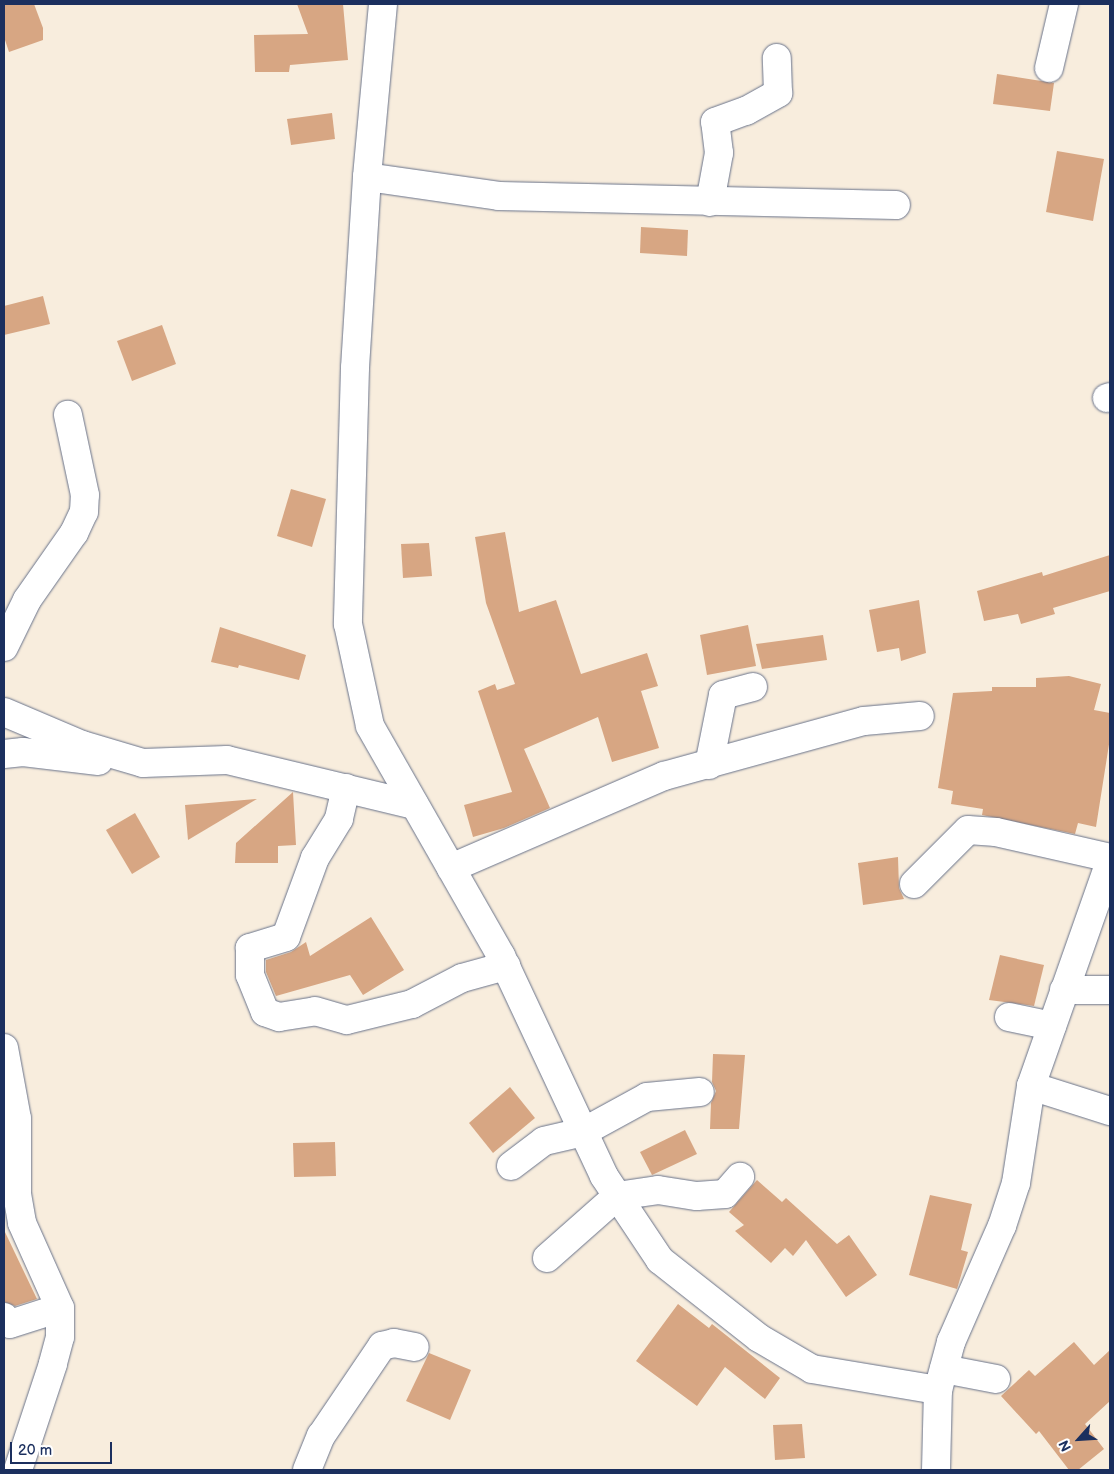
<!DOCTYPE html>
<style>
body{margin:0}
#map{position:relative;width:1114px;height:1474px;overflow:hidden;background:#f8eddd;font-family:"Balsamiq Sans",sans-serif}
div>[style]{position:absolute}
.building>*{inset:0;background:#d7a683}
.roads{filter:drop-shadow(0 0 1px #68728a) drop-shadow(0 0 1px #68728a)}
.minor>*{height:28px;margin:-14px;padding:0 14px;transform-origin:14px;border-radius:14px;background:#fff}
span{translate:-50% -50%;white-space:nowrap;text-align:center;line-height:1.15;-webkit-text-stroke:4.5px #fff;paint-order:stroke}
.frame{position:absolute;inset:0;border:5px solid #1b2f5e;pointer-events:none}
.north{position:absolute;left:1054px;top:1414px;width:50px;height:50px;-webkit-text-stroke:4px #fff;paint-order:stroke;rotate:244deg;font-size:14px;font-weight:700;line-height:20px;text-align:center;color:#1b2f5e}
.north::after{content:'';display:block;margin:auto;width:18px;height:22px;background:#1b2f5e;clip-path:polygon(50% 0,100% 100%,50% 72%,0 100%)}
.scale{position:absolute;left:10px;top:1442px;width:102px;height:22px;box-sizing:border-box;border:2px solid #1b2f5e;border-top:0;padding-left:6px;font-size:15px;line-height:18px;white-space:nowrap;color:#1b2f5e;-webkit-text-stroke:4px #fff;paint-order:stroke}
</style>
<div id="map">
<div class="building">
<i style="clip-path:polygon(4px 4px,34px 4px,43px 28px,43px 40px,9px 52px,4px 37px)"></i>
<i style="clip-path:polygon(297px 4px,343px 4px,348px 60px,290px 65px,289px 72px,255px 72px,254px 35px,308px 34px)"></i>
<i style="clip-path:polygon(997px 74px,1054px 83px,1050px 111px,993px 104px)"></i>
<i style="clip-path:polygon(332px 113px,335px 139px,291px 145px,287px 119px)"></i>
<i style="clip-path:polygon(1057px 151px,1104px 159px,1093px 221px,1046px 212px)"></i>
<i style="clip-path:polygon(641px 227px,688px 230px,687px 256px,640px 253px)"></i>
<i style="clip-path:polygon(43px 296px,50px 324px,4px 335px,4px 306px)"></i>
<i style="clip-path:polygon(162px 325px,176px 364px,132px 381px,117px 341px)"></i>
<i style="clip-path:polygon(291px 489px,326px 499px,312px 547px,277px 536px)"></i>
<i style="clip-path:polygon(505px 532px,519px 612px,556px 600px,581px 674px,647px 653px,658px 686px,641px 691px,659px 748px,612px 762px,598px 717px,524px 749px,550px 808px,504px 828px,473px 837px,464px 805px,512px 792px,478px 691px,495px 684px,497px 690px,515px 684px,486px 603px,475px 537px)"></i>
<i style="clip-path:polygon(429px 543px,432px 576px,403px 578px,401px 544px)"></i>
<i style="clip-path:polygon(1110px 555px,1110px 591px,1053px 608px,1055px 614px,1021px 624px,1018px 614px,984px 621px,977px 591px,1042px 572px,1043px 576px)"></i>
<i style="clip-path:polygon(919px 600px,926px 653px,901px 661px,899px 648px,877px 652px,869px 610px)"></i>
<i style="clip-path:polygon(748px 625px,756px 666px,707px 675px,700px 635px)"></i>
<i style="clip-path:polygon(220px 627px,306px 655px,299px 680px,239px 665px,238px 668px,211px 662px)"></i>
<i style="clip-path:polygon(823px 635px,827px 660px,762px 669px,756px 644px)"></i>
<i style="clip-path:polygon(1069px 676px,1101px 684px,1094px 710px,1110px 713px,1110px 738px,1096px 827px,1078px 823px,1075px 834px,982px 815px,983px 809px,951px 804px,953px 791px,938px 788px,953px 693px,992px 691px,992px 687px,1036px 687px,1036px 678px)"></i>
<i style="clip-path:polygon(293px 792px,296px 845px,278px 846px,278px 863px,235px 863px,236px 843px)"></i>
<i style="clip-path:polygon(257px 799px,188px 840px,185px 805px)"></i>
<i style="clip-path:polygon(135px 813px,160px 857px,132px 874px,106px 830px)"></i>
<i style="clip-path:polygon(898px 857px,899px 888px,904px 899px,863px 905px,858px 863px)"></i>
<i style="clip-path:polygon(371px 917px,404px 970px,363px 995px,350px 975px,276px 996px,266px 972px,266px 960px,291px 952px,306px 942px,310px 956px)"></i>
<i style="clip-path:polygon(1000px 955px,1044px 965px,1034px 1006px,989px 1000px)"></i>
<i style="clip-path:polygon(713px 1054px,745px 1055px,739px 1129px,710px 1129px,711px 1103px,716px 1091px,712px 1082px)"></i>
<i style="clip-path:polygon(510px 1087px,535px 1118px,493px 1153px,469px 1123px)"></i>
<i style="clip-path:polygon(685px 1130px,697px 1154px,652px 1175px,640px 1152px)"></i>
<i style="clip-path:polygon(335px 1142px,336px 1176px,294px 1177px,293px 1143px)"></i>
<i style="clip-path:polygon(757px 1180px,782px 1202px,786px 1198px,837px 1244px,849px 1235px,877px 1275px,846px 1297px,806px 1240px,793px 1256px,785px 1248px,771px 1263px,735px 1231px,744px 1225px,729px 1212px)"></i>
<i style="clip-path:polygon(930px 1195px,972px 1204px,961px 1250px,968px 1252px,957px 1289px,909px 1275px)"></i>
<i style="clip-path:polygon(4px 1230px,37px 1299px,15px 1306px,4px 1302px)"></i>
<i style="clip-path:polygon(678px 1304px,709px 1328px,712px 1324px,780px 1378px,765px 1399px,725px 1367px,697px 1406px,636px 1361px)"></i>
<i style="clip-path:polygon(1074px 1342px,1094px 1365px,1110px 1350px,1110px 1401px,1085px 1424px,1104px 1449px,1078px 1470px,1069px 1470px,1039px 1431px,1036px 1434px,1001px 1396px,1029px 1370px,1035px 1376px)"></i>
<i style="clip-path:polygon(429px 1353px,471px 1370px,450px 1420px,406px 1401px)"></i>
<i style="clip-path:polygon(802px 1424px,805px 1458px,775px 1460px,773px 1425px)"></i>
</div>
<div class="roads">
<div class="minor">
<i style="left:383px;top:4px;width:174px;rotate:95.3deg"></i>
<i style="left:367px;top:177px;width:191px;rotate:93.6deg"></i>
<i style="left:355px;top:368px;width:256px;rotate:91.6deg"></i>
<i style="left:348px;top:624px;width:104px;rotate:77.8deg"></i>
<i style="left:370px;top:726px;width:265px;rotate:60.3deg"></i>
<i style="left:501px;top:956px;width:243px;rotate:64.9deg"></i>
<i style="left:604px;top:1176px;width:101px;rotate:56.3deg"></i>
<i style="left:660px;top:1260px;width:126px;rotate:38.2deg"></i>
<i style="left:759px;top:1338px;width:61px;rotate:30.3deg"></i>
<i style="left:812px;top:1369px;width:128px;rotate:9.5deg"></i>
<i style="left:1049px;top:68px;width:66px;rotate:-76.8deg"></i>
<i style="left:367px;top:177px;width:133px;rotate:8.2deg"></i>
<i style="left:499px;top:196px;width:397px;rotate:1.3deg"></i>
<i style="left:710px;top:202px;width:50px;rotate:-79.6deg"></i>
<i style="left:719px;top:153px;width:31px;rotate:-97deg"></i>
<i style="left:715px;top:122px;width:33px;rotate:-20deg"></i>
<i style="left:746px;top:111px;width:37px;rotate:-29deg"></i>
<i style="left:778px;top:93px;width:35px;rotate:-92deg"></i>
<i style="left:1107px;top:398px;width:3px;rotate:-18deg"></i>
<i style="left:4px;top:647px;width:52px;rotate:-63.9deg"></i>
<i style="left:27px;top:600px;width:82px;rotate:-55deg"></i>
<i style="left:74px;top:533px;width:23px;rotate:-65deg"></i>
<i style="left:84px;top:512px;width:17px;rotate:-87deg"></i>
<i style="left:85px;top:495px;width:82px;rotate:-102deg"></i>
<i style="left:4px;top:712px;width:85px;rotate:22.9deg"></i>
<i style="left:82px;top:745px;width:64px;rotate:16.4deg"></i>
<i style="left:143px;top:763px;width:84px;rotate:-2deg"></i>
<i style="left:227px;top:760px;width:193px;rotate:13.5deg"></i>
<i style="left:4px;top:754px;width:19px;rotate:-6deg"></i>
<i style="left:23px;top:752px;width:76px;rotate:6.8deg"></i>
<i style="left:709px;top:765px;width:71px;rotate:-78.7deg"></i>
<i style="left:723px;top:695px;width:31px;rotate:-15deg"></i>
<i style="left:346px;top:788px;width:32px;rotate:103deg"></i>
<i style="left:339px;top:819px;width:46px;rotate:121.6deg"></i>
<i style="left:315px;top:858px;width:84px;rotate:110.2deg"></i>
<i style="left:286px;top:937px;width:38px;rotate:163deg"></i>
<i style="left:250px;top:948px;width:27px;rotate:90deg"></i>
<i style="left:250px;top:975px;width:40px;rotate:68deg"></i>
<i style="left:265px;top:1012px;width:15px;rotate:20deg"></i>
<i style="left:279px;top:1017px;width:36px;rotate:-9deg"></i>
<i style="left:315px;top:1011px;width:33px;rotate:16deg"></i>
<i style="left:347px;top:1020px;width:67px;rotate:-13.8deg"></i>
<i style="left:412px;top:1004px;width:56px;rotate:-27.5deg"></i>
<i style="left:462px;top:978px;width:46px;rotate:-15.3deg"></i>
<i style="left:451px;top:868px;width:232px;rotate:-23.4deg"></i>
<i style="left:664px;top:776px;width:207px;rotate:-15.4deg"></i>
<i style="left:864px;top:721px;width:56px;rotate:-5.1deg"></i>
<i style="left:914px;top:884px;width:76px;rotate:-45deg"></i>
<i style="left:968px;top:830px;width:28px;rotate:4deg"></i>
<i style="left:996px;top:832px;width:117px;rotate:12.8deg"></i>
<i style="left:1064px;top:990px;width:46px"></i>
<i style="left:1009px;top:1017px;width:44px;rotate:11.8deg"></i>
<i style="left:4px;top:1048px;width:72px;rotate:79.6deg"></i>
<i style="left:17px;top:1119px;width:75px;rotate:90deg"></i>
<i style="left:17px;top:1194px;width:29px;rotate:80deg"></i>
<i style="left:22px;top:1223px;width:93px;rotate:65.9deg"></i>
<i style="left:60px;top:1308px;width:29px;rotate:90deg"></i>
<i style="left:60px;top:1337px;width:28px;rotate:105deg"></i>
<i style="left:53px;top:1364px;width:112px;rotate:108.3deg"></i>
<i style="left:1031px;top:1086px;width:83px;rotate:17.6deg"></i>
<i style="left:511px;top:1166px;width:41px;rotate:-37.1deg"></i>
<i style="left:544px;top:1141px;width:40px;rotate:-13deg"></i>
<i style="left:583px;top:1132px;width:73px;rotate:-28.7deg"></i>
<i style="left:647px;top:1097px;width:53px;rotate:-5.4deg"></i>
<i style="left:547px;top:1258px;width:94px;rotate:-41.5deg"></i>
<i style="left:617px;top:1196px;width:41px;rotate:-8.3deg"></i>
<i style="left:658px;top:1190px;width:39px;rotate:9deg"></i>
<i style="left:697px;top:1196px;width:28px;rotate:-4deg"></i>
<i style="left:725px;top:1194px;width:23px;rotate:-49deg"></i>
<i style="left:4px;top:1317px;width:9px;rotate:49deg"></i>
<i style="left:10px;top:1324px;width:52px;rotate:-17.7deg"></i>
<i style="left:944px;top:1369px;width:53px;rotate:10.9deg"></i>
<i style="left:307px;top:1470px;width:37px;rotate:-68deg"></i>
<i style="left:321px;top:1436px;width:109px;rotate:-55.9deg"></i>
<i style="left:382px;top:1346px;width:12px;rotate:-14deg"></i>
<i style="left:394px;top:1343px;width:21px;rotate:11deg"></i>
<i style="left:936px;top:1470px;width:80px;rotate:-88.6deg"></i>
<i style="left:938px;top:1390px;width:50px;rotate:-74.8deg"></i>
<i style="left:951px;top:1342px;width:127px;rotate:-66.3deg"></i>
<i style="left:1002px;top:1226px;width:45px;rotate:-72deg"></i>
<i style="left:1016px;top:1183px;width:98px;rotate:-81.2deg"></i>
<i style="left:1031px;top:1086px;width:238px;rotate:-70.6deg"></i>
</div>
</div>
<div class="frame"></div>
<div class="north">N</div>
<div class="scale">20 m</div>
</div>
